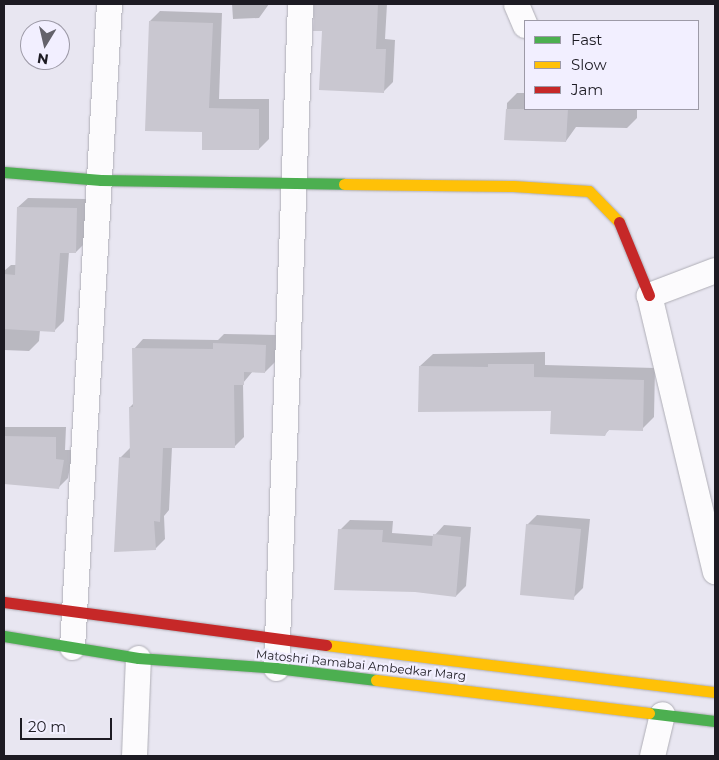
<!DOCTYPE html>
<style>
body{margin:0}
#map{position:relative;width:719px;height:760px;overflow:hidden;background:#e8e6f1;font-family:Montserrat,sans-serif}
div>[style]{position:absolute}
.shadow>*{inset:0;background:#0003}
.building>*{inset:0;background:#c9c7d0}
.roads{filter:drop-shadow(0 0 1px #afaeb6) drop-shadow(0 0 1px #afaeb6)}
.street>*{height:25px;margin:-12.5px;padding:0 12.5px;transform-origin:12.5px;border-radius:12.5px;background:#fcfbfd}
.fast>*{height:11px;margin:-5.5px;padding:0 5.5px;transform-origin:5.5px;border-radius:5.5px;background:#4caf50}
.slow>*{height:11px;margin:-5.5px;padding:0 5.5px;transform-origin:5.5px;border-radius:5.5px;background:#ffc107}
.jam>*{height:11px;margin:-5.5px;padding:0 5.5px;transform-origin:5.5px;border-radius:5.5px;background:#c62828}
span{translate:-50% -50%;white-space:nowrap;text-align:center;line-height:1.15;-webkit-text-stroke:4.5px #f2efff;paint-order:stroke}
.street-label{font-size:12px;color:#1d1b23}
.frame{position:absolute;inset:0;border:5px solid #1d1b23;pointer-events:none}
.legend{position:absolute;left:524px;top:20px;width:175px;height:90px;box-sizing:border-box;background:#f2efff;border:1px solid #9d9aa7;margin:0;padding:6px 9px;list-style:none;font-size:15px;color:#1d1b23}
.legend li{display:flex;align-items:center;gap:10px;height:25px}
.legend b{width:25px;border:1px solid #9d9aa7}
.north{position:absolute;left:20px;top:20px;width:50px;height:50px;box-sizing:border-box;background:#f2efff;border:1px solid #9d9aa7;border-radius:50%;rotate:189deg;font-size:14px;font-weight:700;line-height:20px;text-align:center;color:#1d1b23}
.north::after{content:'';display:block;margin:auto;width:18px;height:22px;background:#64626b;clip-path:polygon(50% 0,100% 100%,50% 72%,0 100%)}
.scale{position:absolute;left:20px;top:718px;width:92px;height:22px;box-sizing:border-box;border:2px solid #1d1b23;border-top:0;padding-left:6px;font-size:15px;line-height:18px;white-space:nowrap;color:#1d1b23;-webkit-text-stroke:4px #f2efff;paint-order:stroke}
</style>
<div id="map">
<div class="shadow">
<i style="clip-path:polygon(232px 4px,285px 4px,269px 4px,259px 18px,233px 19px)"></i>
<i style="clip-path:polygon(314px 4px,387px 4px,385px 39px,395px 40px,393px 82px,383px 92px,323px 30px,315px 30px)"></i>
<i style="clip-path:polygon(160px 11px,222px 13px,219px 99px,269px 99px,269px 139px,259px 149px,204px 130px,150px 21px)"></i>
<i style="clip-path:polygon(517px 93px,525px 93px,525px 109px,637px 109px,637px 118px,627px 128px,576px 127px,566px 141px,506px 138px,507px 103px)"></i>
<i style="clip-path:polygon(28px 198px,87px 199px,86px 242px,76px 252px,69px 252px,64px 321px,54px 331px,40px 330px,39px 341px,29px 351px,4px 350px,4px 271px,11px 265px,17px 265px,18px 207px)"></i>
<i style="clip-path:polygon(224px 334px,276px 335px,275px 362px,265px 372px,253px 371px,243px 383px,244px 437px,234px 447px,172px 447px,169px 510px,164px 516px,165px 539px,155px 549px,120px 458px,130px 448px,130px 407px,134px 403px,134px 349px,143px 339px,218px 340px)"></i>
<i style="clip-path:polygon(545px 352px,545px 365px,655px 368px,654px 417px,642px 429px,610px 429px,605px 434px,552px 410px,420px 366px,433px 354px)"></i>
<i style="clip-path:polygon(4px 427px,66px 427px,65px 450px,73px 450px,68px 478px,58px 488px,4px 483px)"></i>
<i style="clip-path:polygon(537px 515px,590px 519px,583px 588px,573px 598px,527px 525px)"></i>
<i style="clip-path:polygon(350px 520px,393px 521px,392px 533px,434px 536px,444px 525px,471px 527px,466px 586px,456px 596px,340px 530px)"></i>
</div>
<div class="building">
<i style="clip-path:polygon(314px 4px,378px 4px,376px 49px,386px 49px,384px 93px,319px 90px,322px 31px,313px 31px)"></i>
<i style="clip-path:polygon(149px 21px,213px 23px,209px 108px,259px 109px,259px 150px,202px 150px,202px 132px,145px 131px)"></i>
<i style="clip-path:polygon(506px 109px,568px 109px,566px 142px,504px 140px)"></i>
<i style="clip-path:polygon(17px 207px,77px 208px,76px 253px,60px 253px,55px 332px,4px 329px,4px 274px,15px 275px)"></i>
<i style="clip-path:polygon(213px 343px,266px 345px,265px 373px,244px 372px,244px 385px,234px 385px,235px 448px,163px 448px,160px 522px,154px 521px,156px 550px,114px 552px,119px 457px,130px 458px,129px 407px,133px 407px,132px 348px,213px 349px)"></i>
<i style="clip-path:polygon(488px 364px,534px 364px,534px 377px,644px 380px,643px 431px,608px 430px,605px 436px,550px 434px,551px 411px,418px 412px,419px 366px,488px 367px)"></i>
<i style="clip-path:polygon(4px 436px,56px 437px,56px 459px,64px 460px,59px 489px,4px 484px)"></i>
<i style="clip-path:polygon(526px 524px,581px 529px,574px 600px,520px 595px)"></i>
<i style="clip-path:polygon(338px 529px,383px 530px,382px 542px,432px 546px,433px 534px,461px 537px,456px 597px,415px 592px,334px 590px)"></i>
</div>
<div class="roads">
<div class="street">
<i style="left:516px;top:4px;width:23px;rotate:67deg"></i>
<i style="left:715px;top:270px;width:71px;rotate:159.3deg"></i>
<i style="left:649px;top:295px;width:284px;rotate:76.6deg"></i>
<i style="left:72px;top:647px;width:644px;rotate:-86.71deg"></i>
<i style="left:276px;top:668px;width:664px;rotate:-87.93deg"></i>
<i style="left:134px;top:756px;width:98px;rotate:-87.7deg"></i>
<i style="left:652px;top:756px;width:43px;rotate:-76.6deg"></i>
</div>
<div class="fast">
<i style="left:4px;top:172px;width:97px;rotate:4.7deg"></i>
<i style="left:101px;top:180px;width:243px;rotate:0.9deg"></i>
<i style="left:4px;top:636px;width:136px;rotate:9.3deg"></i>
<i style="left:138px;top:658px;width:138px;rotate:4.1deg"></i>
<i style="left:276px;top:668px;width:101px;rotate:6.8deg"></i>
<i style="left:649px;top:713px;width:66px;rotate:6.9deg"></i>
</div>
<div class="slow">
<i style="left:344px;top:184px;width:169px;rotate:0.7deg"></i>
<i style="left:513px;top:186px;width:76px;rotate:3.8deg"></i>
<i style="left:589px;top:191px;width:43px;rotate:45.9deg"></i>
<i style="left:326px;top:645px;width:392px;rotate:6.9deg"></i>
<i style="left:376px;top:680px;width:275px;rotate:6.9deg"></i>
</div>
<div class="jam">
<i style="left:619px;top:222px;width:79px;rotate:67.7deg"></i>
<i style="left:4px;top:602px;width:325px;rotate:7.6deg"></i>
</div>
</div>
<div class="street-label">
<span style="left:361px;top:665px;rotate:6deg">Matoshri Ramabai Ambedkar Marg</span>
</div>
<div class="frame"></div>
<ul class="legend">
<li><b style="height:6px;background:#4caf50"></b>Fast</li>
<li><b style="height:6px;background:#ffc107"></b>Slow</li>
<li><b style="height:6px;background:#c62828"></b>Jam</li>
</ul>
<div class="north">N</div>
<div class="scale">20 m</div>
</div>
